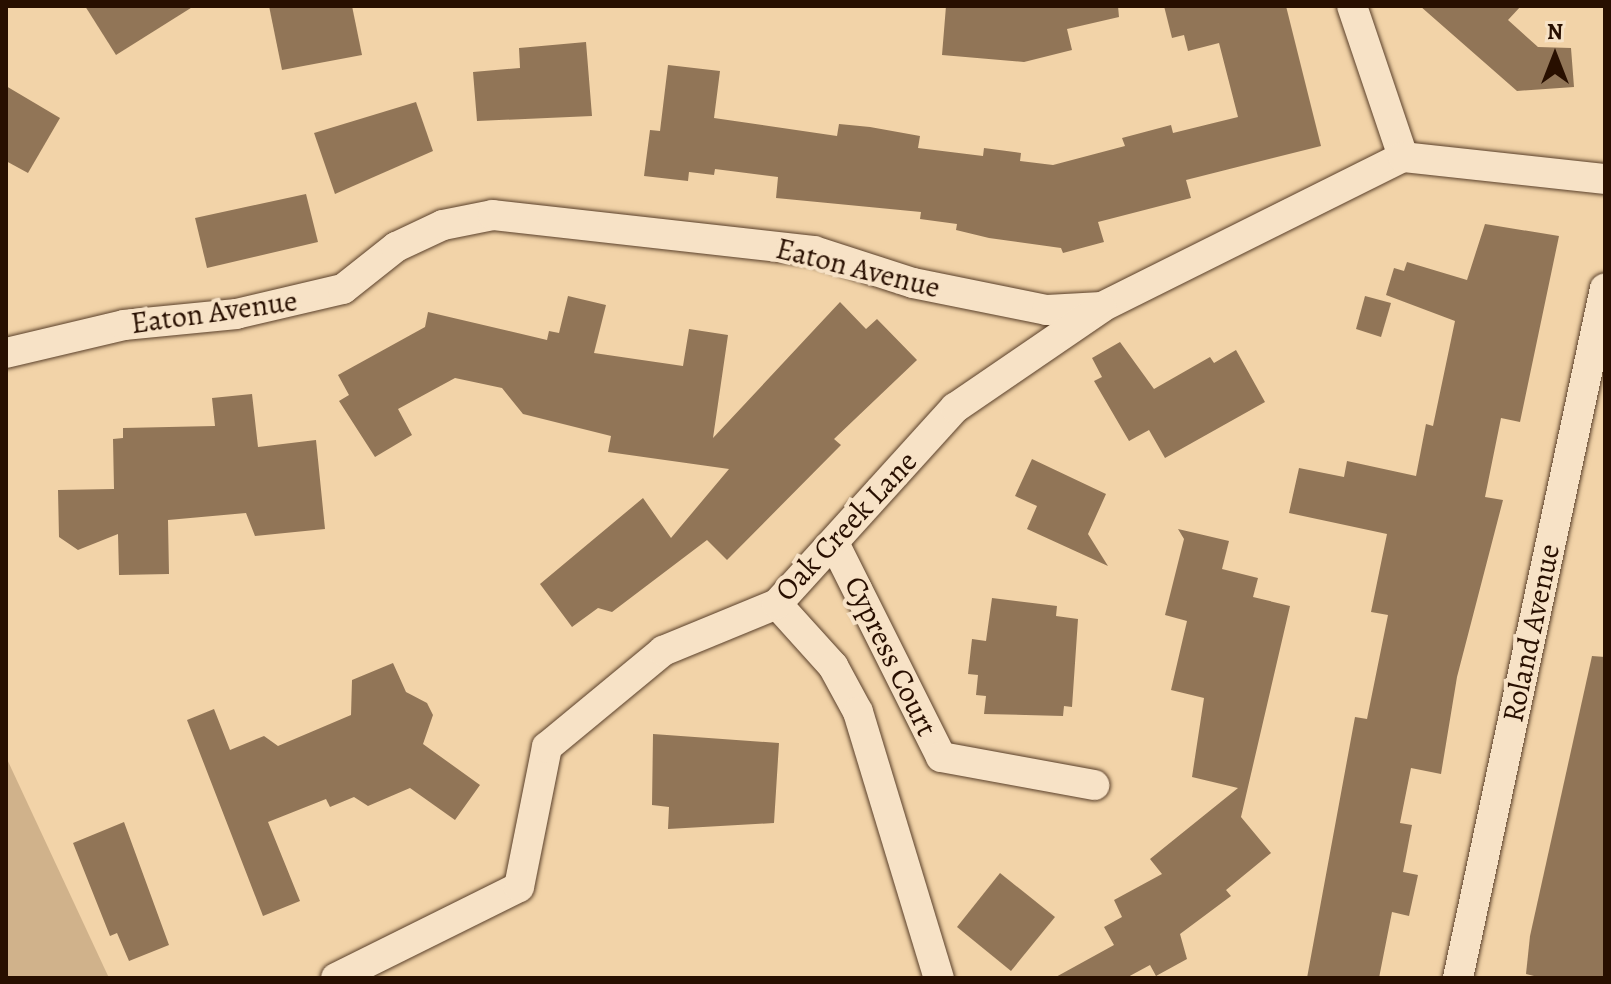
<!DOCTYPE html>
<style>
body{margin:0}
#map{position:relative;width:1611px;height:984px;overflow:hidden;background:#f2d3a8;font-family:Alegreya,serif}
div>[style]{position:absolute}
.green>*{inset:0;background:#d0b28b}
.building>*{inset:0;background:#917557}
.roads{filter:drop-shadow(0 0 2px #5a402a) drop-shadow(0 0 2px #5a402a)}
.street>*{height:30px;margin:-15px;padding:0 15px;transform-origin:15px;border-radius:15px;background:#f7e2c6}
span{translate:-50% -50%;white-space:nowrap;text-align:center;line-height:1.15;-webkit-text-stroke:8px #f7e2c6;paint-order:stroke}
.street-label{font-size:30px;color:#280f00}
.frame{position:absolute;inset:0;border:8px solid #280f00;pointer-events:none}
.north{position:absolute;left:1515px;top:16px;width:80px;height:80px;-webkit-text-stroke:6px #f7e2c6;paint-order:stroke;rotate:0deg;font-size:22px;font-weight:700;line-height:32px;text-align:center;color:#280f00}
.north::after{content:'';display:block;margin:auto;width:28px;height:36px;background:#280f00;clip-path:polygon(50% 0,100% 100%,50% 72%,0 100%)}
</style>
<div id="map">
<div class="green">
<i style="clip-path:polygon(6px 757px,109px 978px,6px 978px)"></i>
</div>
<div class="building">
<i style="clip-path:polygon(85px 6px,194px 6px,116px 55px)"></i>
<i style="clip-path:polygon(269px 6px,352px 6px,362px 55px,282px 70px)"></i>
<i style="clip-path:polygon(946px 6px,1118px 6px,1119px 17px,1067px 29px,1072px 50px,1024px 62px,942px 55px)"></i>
<i style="clip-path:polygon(1164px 6px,1286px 6px,1321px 146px,1186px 180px,1191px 198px,1098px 222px,1104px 242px,1063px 253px,1061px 248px,989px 238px,956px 230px,957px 224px,920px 219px,921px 212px,776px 198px,778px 177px,715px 169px,714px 175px,689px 172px,688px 181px,644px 176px,650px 130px,660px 131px,668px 65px,720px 71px,714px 118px,837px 136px,839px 124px,870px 127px,920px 136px,918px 148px,983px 156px,984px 148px,1021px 153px,1020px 161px,1053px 165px,1125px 146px,1122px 138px,1171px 125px,1173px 133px,1238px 117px,1219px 43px,1188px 51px,1184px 35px,1172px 38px)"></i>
<i style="clip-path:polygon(1420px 6px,1521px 6px,1508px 20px,1538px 47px,1571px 48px,1574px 87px,1517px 91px)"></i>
<i style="clip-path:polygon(586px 42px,592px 116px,477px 121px,473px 72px,520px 68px,519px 48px)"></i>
<i style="clip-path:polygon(6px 86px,60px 118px,28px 173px,6px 161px)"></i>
<i style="clip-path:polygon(416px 102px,433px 151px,335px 194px,314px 133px)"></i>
<i style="clip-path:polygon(306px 194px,318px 242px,207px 268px,195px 218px)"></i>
<i style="clip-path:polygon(1485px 224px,1559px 236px,1520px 422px,1501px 418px,1485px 497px,1503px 500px,1457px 677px,1441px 774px,1411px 768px,1400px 823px,1412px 825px,1403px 872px,1418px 875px,1409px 916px,1392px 912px,1379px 978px,1307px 978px,1355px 717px,1367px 719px,1388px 615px,1371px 612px,1387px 534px,1289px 513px,1299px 468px,1344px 477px,1347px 461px,1416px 476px,1426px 424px,1433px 426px,1455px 321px,1386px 295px,1394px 268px,1404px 271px,1407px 262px,1467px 280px)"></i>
<i style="clip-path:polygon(568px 296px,606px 305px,594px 353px,683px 366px,689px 329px,728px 335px,713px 438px,840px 302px,866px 329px,877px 319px,917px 360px,834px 439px,841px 445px,727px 560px,707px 540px,612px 612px,598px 608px,572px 627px,540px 584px,643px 498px,671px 538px,729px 469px,608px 452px,611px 436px,523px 414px,502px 388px,455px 378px,398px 409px,412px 435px,375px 457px,339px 401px,349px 395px,338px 375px,425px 327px,428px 312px,547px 340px,549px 331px,559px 333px)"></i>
<i style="clip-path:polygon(1365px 296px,1391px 303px,1381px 337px,1356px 329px)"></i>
<i style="clip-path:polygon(1120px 342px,1154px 389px,1210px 357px,1214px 363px,1236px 350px,1265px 402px,1165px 458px,1149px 430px,1129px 441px,1094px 381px,1102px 377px,1092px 358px)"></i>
<i style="clip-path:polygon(252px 394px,258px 447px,316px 440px,325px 529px,255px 536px,246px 513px,168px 520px,169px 574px,119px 575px,118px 534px,78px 550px,59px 537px,58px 490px,114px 489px,113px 439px,123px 438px,123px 428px,215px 426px,212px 398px)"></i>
<i style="clip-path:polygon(1032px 459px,1106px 494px,1088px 534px,1108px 566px,1027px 529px,1037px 506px,1015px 496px)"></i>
<i style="clip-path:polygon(1178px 529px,1229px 541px,1222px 569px,1258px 578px,1253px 597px,1290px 606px,1241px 817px,1271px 853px,1226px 890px,1231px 896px,1180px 934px,1187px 959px,1156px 976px,1150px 965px,1126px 978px,1054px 978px,1114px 945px,1104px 927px,1122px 917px,1114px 900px,1162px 874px,1150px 859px,1238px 788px,1192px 777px,1204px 698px,1171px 690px,1187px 621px,1165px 615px,1184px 539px)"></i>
<i style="clip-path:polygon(992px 598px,1057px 606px,1056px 616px,1078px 619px,1072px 707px,1064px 706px,1063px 716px,984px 714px,986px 696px,976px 695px,978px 675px,968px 674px,972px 639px,986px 641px)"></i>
<i style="clip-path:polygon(1592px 656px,1605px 657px,1605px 978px,1542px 978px,1526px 974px,1530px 936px)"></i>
<i style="clip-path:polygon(393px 663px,406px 692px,427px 703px,433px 715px,423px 744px,480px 785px,455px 820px,410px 788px,368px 806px,354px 797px,330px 807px,326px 799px,268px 822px,300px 901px,263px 916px,187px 720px,214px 709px,230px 750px,264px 736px,278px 746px,351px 715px,352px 680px)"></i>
<i style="clip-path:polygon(653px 734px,779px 743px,774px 823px,668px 829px,669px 807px,652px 805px)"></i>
<i style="clip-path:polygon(124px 822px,169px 945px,129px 961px,117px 933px,110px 936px,73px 843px)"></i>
<i style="clip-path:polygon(1000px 873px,1055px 917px,1011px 971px,957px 927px)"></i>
</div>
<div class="roads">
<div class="street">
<i style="left:1352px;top:6px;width:159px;rotate:71.3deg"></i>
<i style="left:6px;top:353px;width:121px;rotate:-13.3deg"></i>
<i style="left:124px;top:325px;width:113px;rotate:-5.6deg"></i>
<i style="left:236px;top:314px;width:110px;rotate:-13.2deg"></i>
<i style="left:343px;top:289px;width:68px;rotate:-38.4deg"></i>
<i style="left:396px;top:247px;width:52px;rotate:-25.1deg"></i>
<i style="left:443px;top:225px;width:51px;rotate:-11.3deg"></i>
<i style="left:493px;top:215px;width:323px;rotate:6.4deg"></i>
<i style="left:814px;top:251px;width:104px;rotate:17.9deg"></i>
<i style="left:913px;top:283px;width:137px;rotate:11.4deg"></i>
<i style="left:1047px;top:310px;width:55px;rotate:-3.1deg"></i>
<i style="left:1102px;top:307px;width:336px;rotate:-26.5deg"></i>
<i style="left:1403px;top:157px;width:203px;rotate:6.2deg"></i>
<i style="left:835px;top:545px;width:237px;rotate:63.4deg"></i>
<i style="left:941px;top:757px;width:156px;rotate:10.4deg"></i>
<i style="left:777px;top:604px;width:84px;rotate:47.9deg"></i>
<i style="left:833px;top:666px;width:52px;rotate:61.5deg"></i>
<i style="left:858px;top:712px;width:278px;rotate:73.1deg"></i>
<i style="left:336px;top:978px;width:204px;rotate:-26.4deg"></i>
<i style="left:519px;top:887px;width:143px;rotate:-78.7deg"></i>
<i style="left:547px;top:747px;width:151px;rotate:-39.6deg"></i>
<i style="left:663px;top:651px;width:123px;rotate:-22.4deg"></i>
<i style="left:777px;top:604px;width:265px;rotate:-47.8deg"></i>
<i style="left:955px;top:408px;width:177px;rotate:-34.4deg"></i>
<i style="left:1458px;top:978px;width:705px;rotate:-77.97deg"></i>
</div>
</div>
<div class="street-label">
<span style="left:858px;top:268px;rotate:14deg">Eaton Avenue</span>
<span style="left:214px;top:312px;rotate:-8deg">Eaton Avenue</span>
<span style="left:846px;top:526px;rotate:-47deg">Oak Creek Lane</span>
<span style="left:1531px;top:633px;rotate:-78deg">Roland Avenue</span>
<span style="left:891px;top:656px;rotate:64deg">Cypress Court</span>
</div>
<div class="frame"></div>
<div class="north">N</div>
</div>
